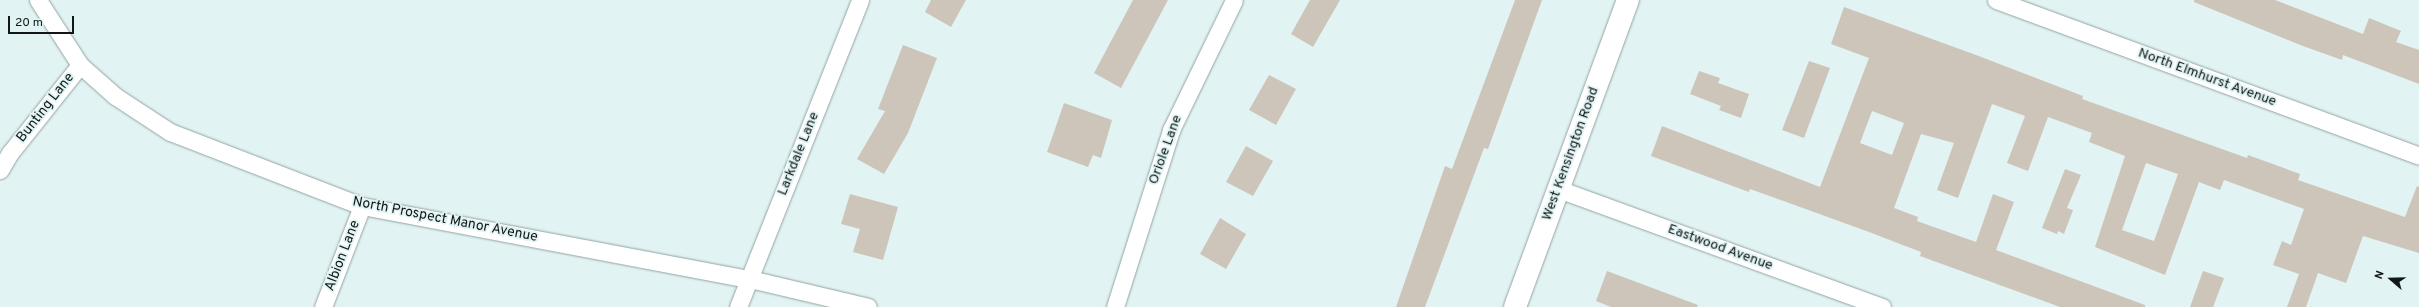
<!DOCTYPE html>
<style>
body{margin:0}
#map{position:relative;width:2419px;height:307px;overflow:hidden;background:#e2f3f4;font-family:Overpass,sans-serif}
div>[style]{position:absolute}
.building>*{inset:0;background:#cdc5ba}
.roads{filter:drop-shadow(0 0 1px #92a3a3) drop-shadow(0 0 1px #92a3a3)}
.minor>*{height:17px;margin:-8.5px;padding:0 8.5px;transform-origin:8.5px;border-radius:8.5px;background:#fff}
.secondary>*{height:22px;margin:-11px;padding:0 11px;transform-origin:11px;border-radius:11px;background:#fff}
span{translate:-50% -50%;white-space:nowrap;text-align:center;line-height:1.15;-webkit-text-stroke:3.5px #e2f3f4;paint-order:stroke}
.street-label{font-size:14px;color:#111717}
.north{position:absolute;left:2371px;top:259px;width:40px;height:40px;-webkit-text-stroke:3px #e2f3f4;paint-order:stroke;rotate:290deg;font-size:11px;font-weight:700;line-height:16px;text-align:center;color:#111717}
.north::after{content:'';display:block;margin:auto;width:14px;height:18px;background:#111717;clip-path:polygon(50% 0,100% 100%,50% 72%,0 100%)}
.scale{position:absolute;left:8px;top:16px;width:66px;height:18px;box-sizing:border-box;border:2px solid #111717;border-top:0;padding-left:5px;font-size:12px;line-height:14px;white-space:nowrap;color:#111717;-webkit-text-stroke:3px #e2f3f4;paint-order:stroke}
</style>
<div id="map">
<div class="building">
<i style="clip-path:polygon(931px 0,966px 0,951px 27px,925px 12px)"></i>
<i style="clip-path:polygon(1133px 0,1168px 0,1121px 88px,1094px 73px)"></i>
<i style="clip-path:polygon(1310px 0,1340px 0,1313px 47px,1291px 34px)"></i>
<i style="clip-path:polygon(1515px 0,1542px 0,1488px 149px,1484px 148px,1425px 307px,1396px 307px,1445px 166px,1452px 169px)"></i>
<i style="clip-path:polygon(2194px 0,2275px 0,2363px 34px,2369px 18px,2401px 31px,2396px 42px,2419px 50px,2419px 84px,2343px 55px,2342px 60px,2303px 46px,2194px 2px)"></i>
<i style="clip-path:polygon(evenodd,1844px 7px,1976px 55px,2083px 96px,2082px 99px,2247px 158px,2248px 155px,2300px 174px,2298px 180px,2405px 217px,2417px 186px,2419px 187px,2419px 253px,2363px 236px,2346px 283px,2318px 273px,2306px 307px,2287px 307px,2299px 274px,2273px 265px,2282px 241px,2291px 245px,2304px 209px,2224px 180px,2220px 190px,2199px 182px,2165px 275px,2095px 247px,2125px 156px,2089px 142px,2092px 133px,2048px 117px,2028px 171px,2007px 163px,2025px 116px,1992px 104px,1958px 198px,1937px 190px,1954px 143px,1921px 134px,1894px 208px,1918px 217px,1917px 221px,1976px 242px,1993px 194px,2014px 202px,1996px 250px,2145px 305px,2145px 307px,2060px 307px,1920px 256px,1921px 252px,1869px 232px,1750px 189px,1749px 192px,1651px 156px,1662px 126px,1820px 187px,1869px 58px,1831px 44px,1844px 7px,1872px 111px,1904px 123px,1892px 155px,1860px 143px,1872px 111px,1844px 7px,2146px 163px,2178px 174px,2154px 241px,2122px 230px,2146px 163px)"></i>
<i style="clip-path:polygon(903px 45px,937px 58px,908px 133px,884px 174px,857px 159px,885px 111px,878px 109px)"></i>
<i style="clip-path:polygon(1809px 61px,1830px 68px,1804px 138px,1782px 130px)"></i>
<i style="clip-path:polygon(1699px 71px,1720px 78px,1718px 83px,1749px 94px,1741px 118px,1719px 110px,1721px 106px,1690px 94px)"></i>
<i style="clip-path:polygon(1269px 75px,1296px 89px,1276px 125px,1249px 110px)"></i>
<i style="clip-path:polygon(1064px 103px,1112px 120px,1101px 158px,1093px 155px,1088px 167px,1047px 152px)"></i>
<i style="clip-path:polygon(1246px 146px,1273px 161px,1253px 196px,1226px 182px)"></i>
<i style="clip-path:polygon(2065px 169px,2081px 175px,2067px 208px,2073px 210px,2064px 234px,2058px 231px,2057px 234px,2042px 228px)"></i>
<i style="clip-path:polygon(850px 194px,898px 207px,883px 260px,853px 252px,860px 229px,841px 224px)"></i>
<i style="clip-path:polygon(1220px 218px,1246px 234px,1226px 269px,1200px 254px)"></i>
<i style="clip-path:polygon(1607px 271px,1698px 305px,1697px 307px,1611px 307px,1596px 301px)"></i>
<i style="clip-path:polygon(2203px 271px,2224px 278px,2213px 307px,2190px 307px)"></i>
</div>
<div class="roads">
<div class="minor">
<i style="left:38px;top:0;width:77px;rotate:57.1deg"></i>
<i style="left:80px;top:65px;width:47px;rotate:41.5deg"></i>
<i style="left:115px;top:96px;width:66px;rotate:33.2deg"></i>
<i style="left:170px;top:132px;width:206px;rotate:21.1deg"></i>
<i style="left:362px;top:206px;width:395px;rotate:10.7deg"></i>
<i style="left:750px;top:279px;width:121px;rotate:13.3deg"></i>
<i style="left:1996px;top:0;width:451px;rotate:20.2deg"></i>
<i style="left:0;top:170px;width:20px;rotate:-60deg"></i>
<i style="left:10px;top:153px;width:112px;rotate:-51.5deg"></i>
<i style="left:1558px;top:189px;width:345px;rotate:20deg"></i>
<i style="left:323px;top:307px;width:108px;rotate:-68.9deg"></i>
<i style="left:738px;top:307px;width:330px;rotate:-68.3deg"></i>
<i style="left:1115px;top:307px;width:186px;rotate:-72.4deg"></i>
<i style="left:1171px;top:130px;width:144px;rotate:-64.1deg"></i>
</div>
<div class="secondary">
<i style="left:1515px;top:307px;width:327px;rotate:-69.8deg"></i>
</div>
</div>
<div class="street-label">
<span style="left:2207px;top:78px;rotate:20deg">North Elmhurst Avenue</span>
<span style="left:46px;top:108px;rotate:-52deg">Bunting Lane</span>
<span style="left:1166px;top:150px;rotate:-70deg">Oriole Lane</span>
<span style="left:799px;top:154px;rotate:-68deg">Larkdale Lane</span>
<span style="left:1571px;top:154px;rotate:-70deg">West Kensington Road</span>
<span style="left:445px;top:220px;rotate:11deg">North Prospect Manor Avenue</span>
<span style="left:1720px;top:248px;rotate:20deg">Eastwood Avenue</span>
<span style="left:343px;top:256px;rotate:-69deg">Albion Lane</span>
</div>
<div class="north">N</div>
<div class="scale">20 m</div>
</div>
